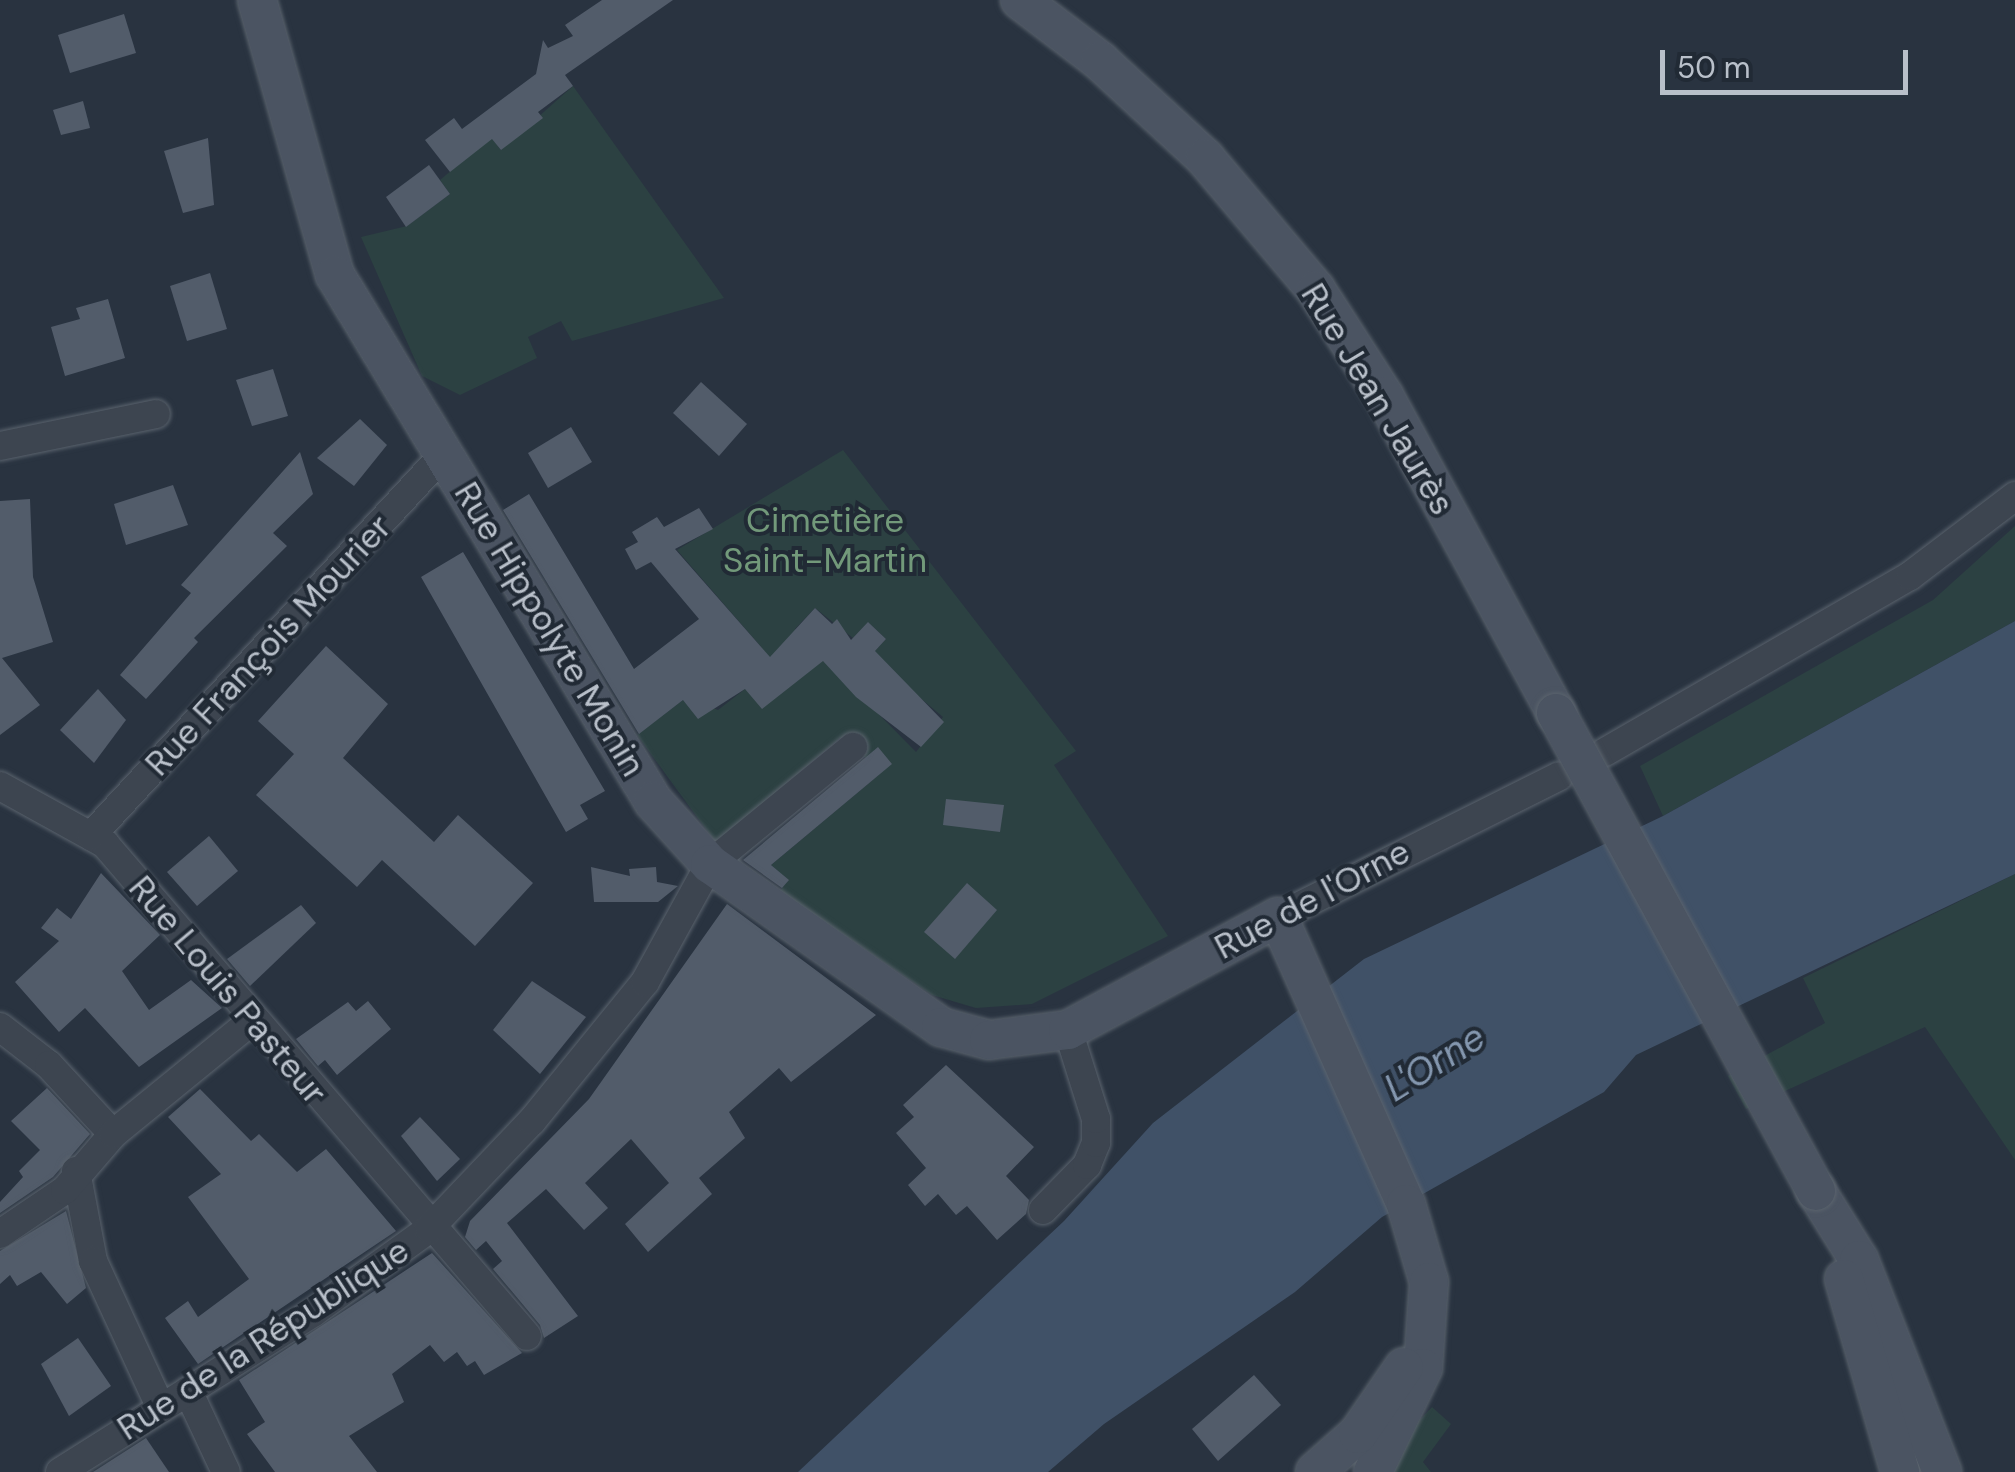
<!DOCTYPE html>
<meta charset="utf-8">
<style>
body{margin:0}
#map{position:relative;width:2015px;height:1472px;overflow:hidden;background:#293340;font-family:"DM Sans",sans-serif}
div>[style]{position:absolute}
.green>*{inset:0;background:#2c4142}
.water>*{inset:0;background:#405167}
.building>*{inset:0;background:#525c6a}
.roads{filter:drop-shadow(0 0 2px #5a636d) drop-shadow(0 0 2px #5a636d)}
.street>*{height:28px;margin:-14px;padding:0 14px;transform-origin:14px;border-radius:14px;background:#3d4550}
.secondary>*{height:38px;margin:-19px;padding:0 19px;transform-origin:19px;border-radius:19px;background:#4b5462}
.bridges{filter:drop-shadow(0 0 2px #5a636d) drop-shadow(0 0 2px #5a636d)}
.secondary-bridge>*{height:38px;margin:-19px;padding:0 19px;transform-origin:19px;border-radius:19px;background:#4b5462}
span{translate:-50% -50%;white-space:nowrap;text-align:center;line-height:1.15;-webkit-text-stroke:8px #212a35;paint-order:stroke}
.street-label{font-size:35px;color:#b9c0ca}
.park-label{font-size:35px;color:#72997a}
.water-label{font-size:38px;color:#8497af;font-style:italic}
.scale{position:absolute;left:1660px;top:50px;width:248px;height:45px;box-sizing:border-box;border:5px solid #b9c0ca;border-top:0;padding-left:12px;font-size:30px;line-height:35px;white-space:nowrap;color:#b9c0ca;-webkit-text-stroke:8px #212a35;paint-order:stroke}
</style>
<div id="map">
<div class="green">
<i style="clip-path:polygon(573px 86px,724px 298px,572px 341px,561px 321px,528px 337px,537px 358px,460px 395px,422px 376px,361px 237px,407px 226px,450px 194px,440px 180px,491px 137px,501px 150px)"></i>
<i style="clip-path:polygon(evenodd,843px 450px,1076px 751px,1054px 765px,1168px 936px,1032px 1004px,976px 1008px,932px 995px,780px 891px,788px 880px,771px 865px,881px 773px,847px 740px,840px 738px,716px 843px,637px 735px,687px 697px,718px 710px,745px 689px,762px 648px,677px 550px,843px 450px,815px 608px,853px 638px,869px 623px,886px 639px,870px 656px,943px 717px,916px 752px,795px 629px,815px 608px)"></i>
<i style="clip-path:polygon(2015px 526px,2015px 621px,1663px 816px,1640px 766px,1933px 600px)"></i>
<i style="clip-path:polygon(2015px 874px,2015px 1160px,1925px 1027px,1746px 1109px,1728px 1076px,1825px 1023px,1803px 978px)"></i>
<i style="clip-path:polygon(1432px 1407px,1451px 1424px,1423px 1462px,1431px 1472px,1390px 1472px,1410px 1430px)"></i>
</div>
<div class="water">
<i style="clip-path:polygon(2015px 621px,2015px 874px,1636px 1055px,1604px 1092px,1382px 1217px,1295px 1292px,1104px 1424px,1048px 1472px,798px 1472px,1064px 1221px,1153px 1123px,1364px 959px,1663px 816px)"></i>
</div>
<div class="building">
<i style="clip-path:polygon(602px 0,673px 0,565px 75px,573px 86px,538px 112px,543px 118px,501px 150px,492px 139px,450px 172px,425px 140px,454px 118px,462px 129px,536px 74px,543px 40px,548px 48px,573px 36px,565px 25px)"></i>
<i style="clip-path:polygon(124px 14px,136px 53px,70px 73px,58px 35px)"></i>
<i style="clip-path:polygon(83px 101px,90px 128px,61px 135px,53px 110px)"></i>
<i style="clip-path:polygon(208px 138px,214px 205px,183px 213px,164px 151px)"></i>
<i style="clip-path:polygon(429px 165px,450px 194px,406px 227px,386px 197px)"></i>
<i style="clip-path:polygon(210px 273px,227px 329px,187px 341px,170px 286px)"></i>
<i style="clip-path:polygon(108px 299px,125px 358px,65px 376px,51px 327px,80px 319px,76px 308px)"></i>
<i style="clip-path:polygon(273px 369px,288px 416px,252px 426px,236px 380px)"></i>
<i style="clip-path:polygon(701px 382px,747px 424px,719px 456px,673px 413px)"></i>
<i style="clip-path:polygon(360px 419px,387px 445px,354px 486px,317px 458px)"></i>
<i style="clip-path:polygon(571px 427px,592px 462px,548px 488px,528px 453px)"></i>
<i style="clip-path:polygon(300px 452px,313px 494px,273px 533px,287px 546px,194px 638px,198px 642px,146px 699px,120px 675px,191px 593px,181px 585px)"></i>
<i style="clip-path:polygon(173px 485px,188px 525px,126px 545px,114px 504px)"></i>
<i style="clip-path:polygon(529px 494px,634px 669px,699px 619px,651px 562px,636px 570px,625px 549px,638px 542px,632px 532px,657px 517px,664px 527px,699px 508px,713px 529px,675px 549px,770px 657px,815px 608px,832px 624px,837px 619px,851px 640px,868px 622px,886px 639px,875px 651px,944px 722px,921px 747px,856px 697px,823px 661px,762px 709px,745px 689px,698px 719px,683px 700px,639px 734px,503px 510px)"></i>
<i style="clip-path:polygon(30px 499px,33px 577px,53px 642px,2px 658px,40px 705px,0 735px,0 501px)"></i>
<i style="clip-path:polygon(463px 552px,605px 791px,580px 805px,588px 819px,566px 832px,421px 577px)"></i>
<i style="clip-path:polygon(326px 646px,388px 704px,343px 758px,434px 842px,458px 815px,533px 883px,475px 946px,382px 860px,357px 887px,256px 795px,294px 754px,258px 721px)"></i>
<i style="clip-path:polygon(98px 689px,126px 720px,94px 763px,60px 730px)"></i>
<i style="clip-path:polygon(878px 747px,892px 764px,771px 865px,789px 880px,782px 888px,743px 860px)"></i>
<i style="clip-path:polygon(946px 799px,1004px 805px,1000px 832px,943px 825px)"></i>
<i style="clip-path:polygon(209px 836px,238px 871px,197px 906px,167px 872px)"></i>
<i style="clip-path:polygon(591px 867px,630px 876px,629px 869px,656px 867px,657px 882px,678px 886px,658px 902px,594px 902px)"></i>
<i style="clip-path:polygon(101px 873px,160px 935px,122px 971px,149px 1010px,191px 980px,222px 1008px,139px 1067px,85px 1008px,59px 1032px,15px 982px,59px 941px,41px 928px,57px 908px,71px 919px)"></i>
<i style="clip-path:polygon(967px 883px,997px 910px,955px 959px,924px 932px)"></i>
<i style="clip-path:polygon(727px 904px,876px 1015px,791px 1082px,779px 1068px,729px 1112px,745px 1138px,699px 1178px,712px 1194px,648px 1252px,625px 1224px,669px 1183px,631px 1139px,585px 1183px,608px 1208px,584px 1230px,546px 1189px,507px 1223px,578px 1316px,544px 1338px,540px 1325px,493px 1269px,502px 1261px,486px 1241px,476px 1250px,465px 1237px,470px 1221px,589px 1099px)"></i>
<i style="clip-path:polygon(301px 905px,316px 923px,250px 986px,227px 959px)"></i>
<i style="clip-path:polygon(532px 981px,586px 1017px,540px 1074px,493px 1030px)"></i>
<i style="clip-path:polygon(368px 1001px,391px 1029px,337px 1075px,325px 1060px,318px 1066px,296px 1039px,348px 1002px,356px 1011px)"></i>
<i style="clip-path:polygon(946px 1065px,1034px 1147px,1006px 1176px,1029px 1200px,1026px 1214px,997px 1240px,967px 1206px,956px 1215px,938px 1194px,925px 1206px,908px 1185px,926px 1168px,896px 1133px,914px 1117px,903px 1105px)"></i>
<i style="clip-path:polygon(47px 1088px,90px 1134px,53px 1177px,0 1213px,0 1202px,23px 1177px,19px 1171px,40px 1150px,11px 1121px)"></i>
<i style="clip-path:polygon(200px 1089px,251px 1141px,259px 1134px,297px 1172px,326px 1149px,396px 1231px,198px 1364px,165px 1318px,188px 1301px,198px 1317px,249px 1279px,188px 1197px,221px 1174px,168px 1117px)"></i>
<i style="clip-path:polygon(420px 1117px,460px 1159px,437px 1181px,401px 1136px)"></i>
<i style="clip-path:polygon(66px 1211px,86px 1288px,67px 1304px,41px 1272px,17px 1286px,10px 1275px,0 1284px,0 1251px)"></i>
<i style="clip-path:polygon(432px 1253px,522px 1353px,484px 1375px,475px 1361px,467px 1366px,457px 1352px,444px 1362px,430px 1345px,392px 1374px,404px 1402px,349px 1436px,377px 1472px,275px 1472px,247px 1434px,265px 1422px,239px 1380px)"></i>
<i style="clip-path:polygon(78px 1338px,111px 1386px,69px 1416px,41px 1364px)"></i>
<i style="clip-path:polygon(1254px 1375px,1281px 1405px,1218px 1461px,1192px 1429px)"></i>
<i style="clip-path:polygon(146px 1438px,169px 1472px,93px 1472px)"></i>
</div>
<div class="roads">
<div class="street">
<i style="left:0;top:446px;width:159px;rotate:-11.6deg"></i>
<i style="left:1605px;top:752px;width:352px;rotate:-30deg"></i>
<i style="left:1910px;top:576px;width:132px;rotate:-37.3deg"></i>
<i style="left:0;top:786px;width:120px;rotate:28.9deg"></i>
<i style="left:105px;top:844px;width:648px;rotate:49.38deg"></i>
<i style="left:91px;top:836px;width:522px;rotate:-47.25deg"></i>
<i style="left:1278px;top:917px;width:314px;rotate:-26.6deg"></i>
<i style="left:0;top:1027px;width:62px;rotate:37.8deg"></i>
<i style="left:49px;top:1065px;width:94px;rotate:47.2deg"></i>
<i style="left:76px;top:1171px;width:92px;rotate:79.3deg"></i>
<i style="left:93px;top:1261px;width:162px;rotate:65.2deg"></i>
<i style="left:1043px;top:1210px;width:63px;rotate:-45.6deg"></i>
<i style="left:1087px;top:1165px;width:24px;rotate:-68deg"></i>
<i style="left:1096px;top:1143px;width:24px;rotate:-90deg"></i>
<i style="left:1096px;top:1119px;width:93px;rotate:-107.5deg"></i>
<i style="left:0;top:1234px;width:78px;rotate:-34.1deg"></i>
<i style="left:65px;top:1190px;width:74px;rotate:-49.4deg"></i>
<i style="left:113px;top:1134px;width:181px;rotate:-39.2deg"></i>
<i style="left:188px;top:1391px;width:89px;rotate:64.9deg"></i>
<i style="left:60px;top:1472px;width:300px;rotate:-32.2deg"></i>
<i style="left:314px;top:1312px;width:142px;rotate:-35.8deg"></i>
<i style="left:429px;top:1229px;width:149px;rotate:-46.4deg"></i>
<i style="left:532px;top:1121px;width:179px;rotate:-50.9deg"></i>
<i style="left:645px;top:982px;width:135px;rotate:-61.2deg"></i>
<i style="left:710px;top:864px;width:185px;rotate:-39.3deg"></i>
</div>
<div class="secondary">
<i style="left:257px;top:0;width:286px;rotate:74.2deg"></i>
<i style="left:335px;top:275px;width:615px;rotate:58.84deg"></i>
<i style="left:653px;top:801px;width:85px;rotate:47.9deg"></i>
<i style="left:710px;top:864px;width:283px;rotate:35.2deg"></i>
<i style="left:941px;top:1027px;width:50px;rotate:15.2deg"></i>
<i style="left:989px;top:1040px;width:80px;rotate:-7.2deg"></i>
<i style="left:1068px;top:1030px;width:238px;rotate:-28.3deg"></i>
<i style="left:1278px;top:917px;width:314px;rotate:66deg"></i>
<i style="left:1406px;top:1204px;width:81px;rotate:73.6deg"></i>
<i style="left:1429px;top:1282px;width:86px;rotate:94deg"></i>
<i style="left:1423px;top:1368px;width:115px;rotate:115.7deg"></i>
<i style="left:1020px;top:0;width:101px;rotate:37.3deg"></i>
<i style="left:1100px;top:61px;width:143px;rotate:42.7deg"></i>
<i style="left:1205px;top:158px;width:172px;rotate:49.9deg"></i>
<i style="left:1316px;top:290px;width:126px;rotate:57.3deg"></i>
<i style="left:1384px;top:396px;width:361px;rotate:61.5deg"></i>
<i style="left:1816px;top:1191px;width:81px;rotate:58.1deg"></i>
<i style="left:1859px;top:1260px;width:228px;rotate:68.6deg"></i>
<i style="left:1844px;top:1279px;width:201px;rotate:73.8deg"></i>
<i style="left:1315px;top:1472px;width:57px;rotate:-41.5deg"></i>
<i style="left:1358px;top:1434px;width:81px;rotate:-55.5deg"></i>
</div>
</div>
<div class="bridges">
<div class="secondary-bridge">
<i style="left:1556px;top:713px;width:544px;rotate:61.46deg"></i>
</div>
</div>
<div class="street-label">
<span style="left:1378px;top:399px;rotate:59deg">Rue Jean Jaurès</span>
<span style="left:550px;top:629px;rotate:59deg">Rue Hippolyte Monin</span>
<span style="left:268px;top:645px;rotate:-47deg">Rue François Mourier</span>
<span style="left:1312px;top:899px;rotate:-28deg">Rue de l'Orne</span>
<span style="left:228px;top:990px;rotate:50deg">Rue Louis Pasteur</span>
<span style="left:263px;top:1339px;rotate:-33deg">Rue de la République</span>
</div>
<div class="park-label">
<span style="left:825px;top:540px">Cimetière<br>Saint-Martin</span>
</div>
<div class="water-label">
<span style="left:1435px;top:1063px;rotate:-32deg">L'Orne</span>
</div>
<div class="scale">50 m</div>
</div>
